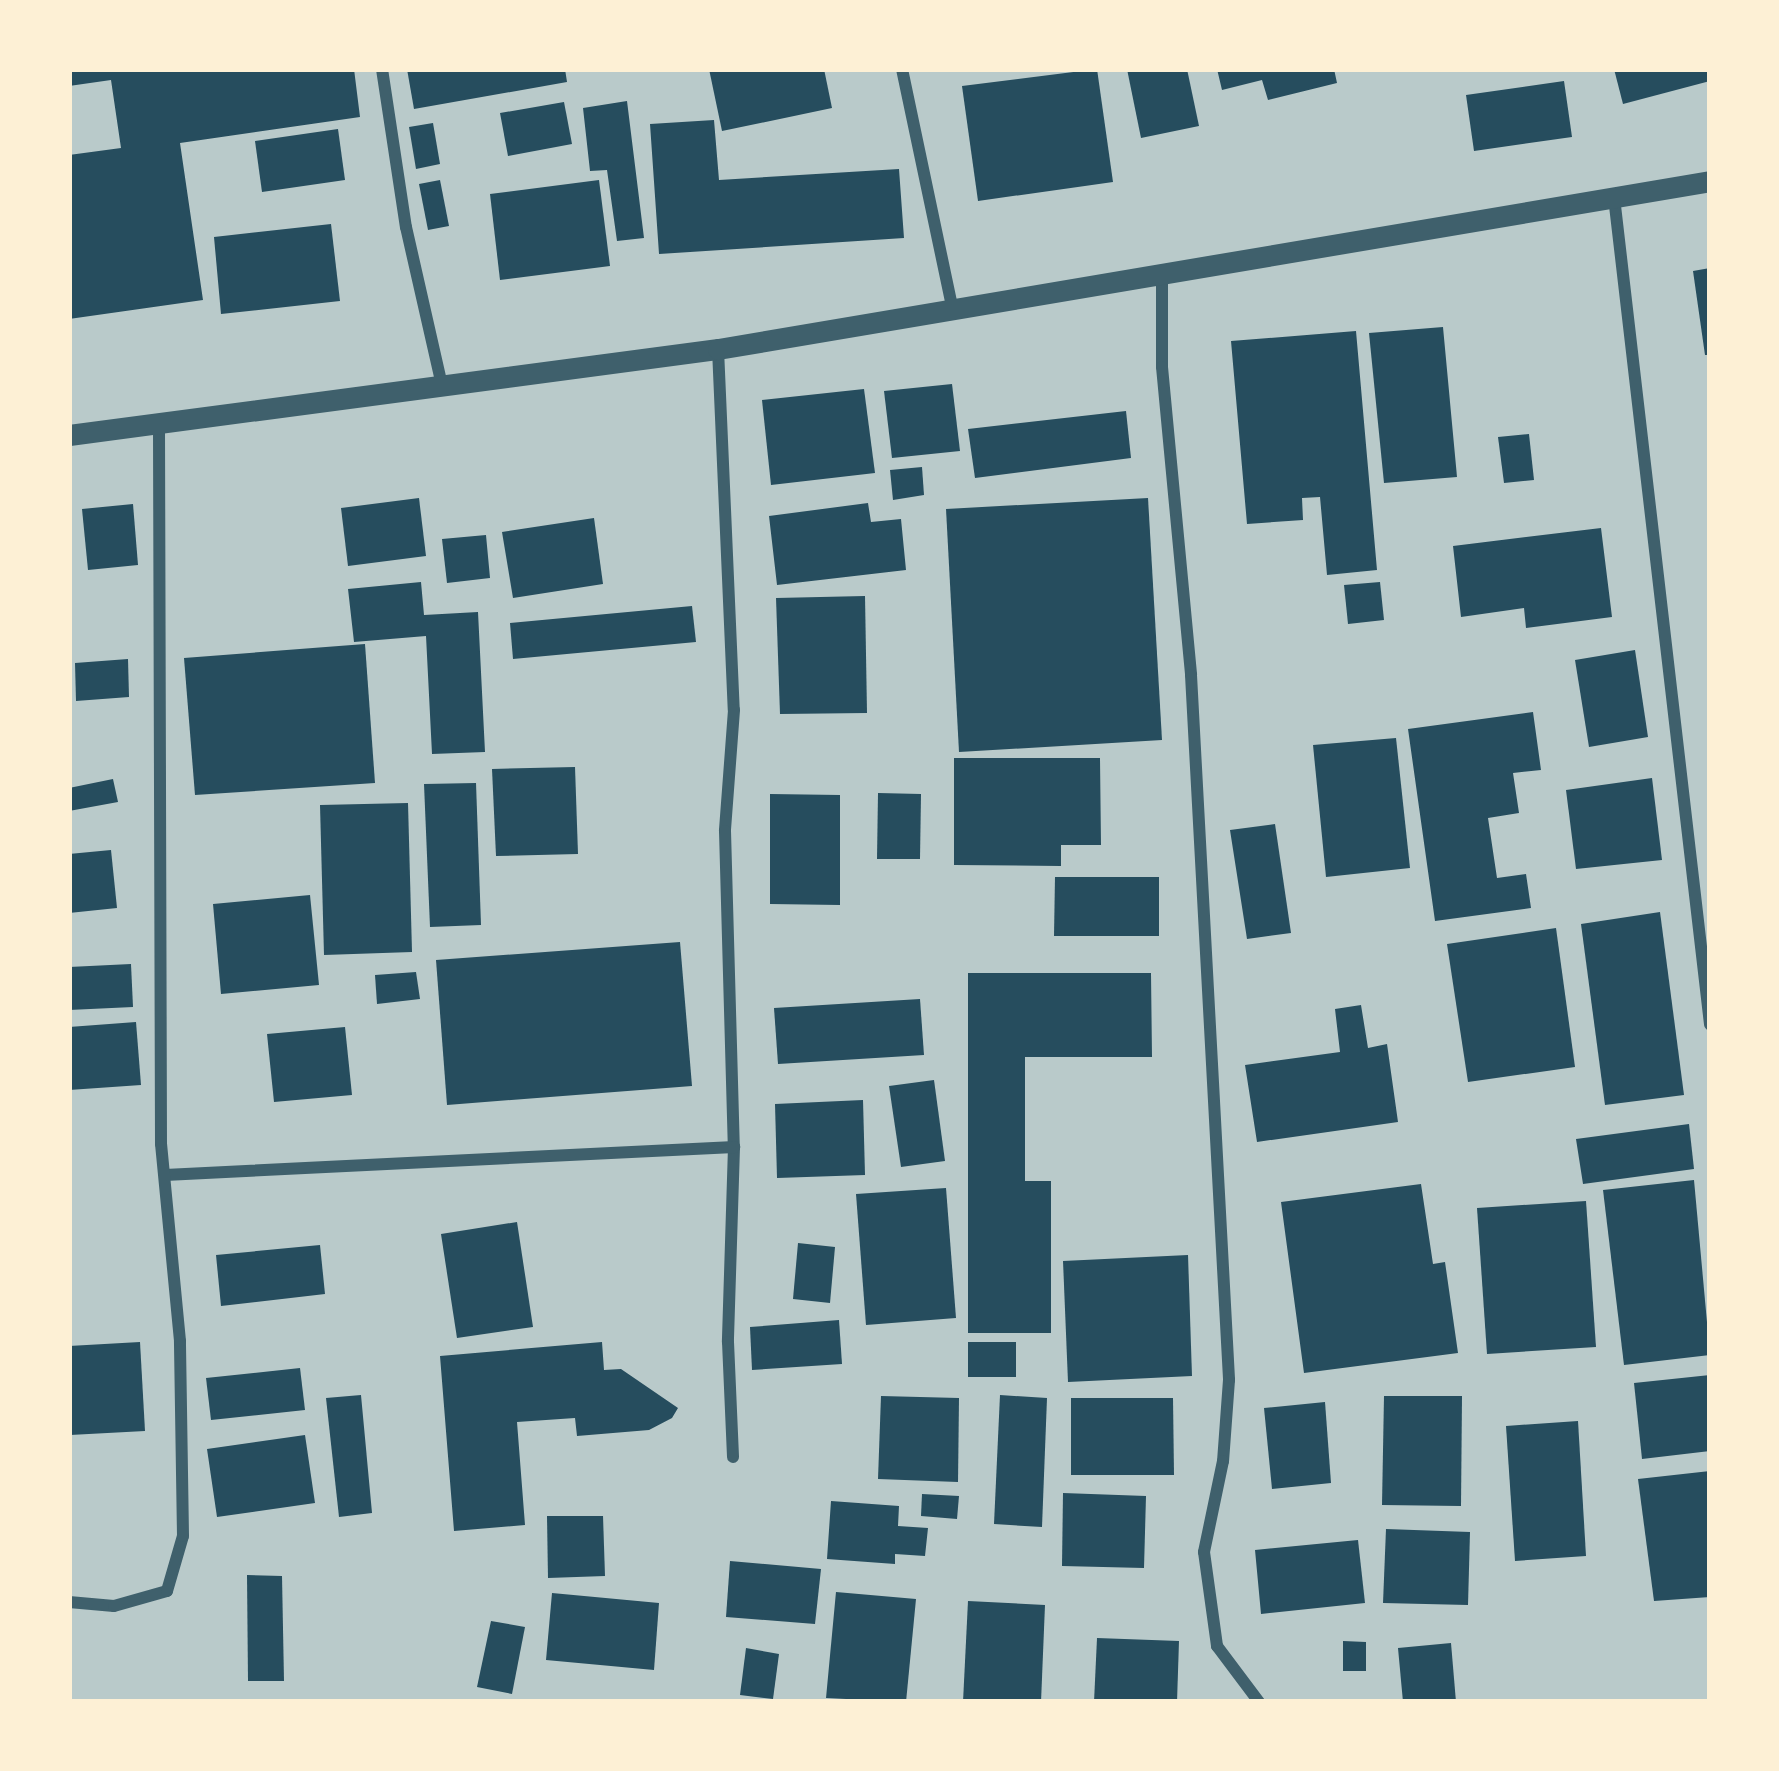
<!DOCTYPE html>
<style>
body{margin:0}
#map{position:relative;width:1779px;height:1771px;overflow:hidden;background:#fdf0d5;font-family:Jost,sans-serif}
div>[style]{position:absolute}
.green>*{inset:0;background:#b9caca}
.building>*{inset:0;background:#264d5e}
.minor>*{height:12px;margin:-6px;padding:0 6px;transform-origin:6px;border-radius:6px;background:#3f606c}
.tertiary>*{height:21px;margin:-10.5px;padding:0 10.5px;transform-origin:10.5px;border-radius:10.5px;background:#3f606c}
span{translate:-50% -50%;white-space:nowrap;text-align:center;line-height:1.15;-webkit-text-stroke:10px #fdf0d5;paint-order:stroke}
.frame{position:absolute;inset:0;border:72px solid #fdf0d5;pointer-events:none}
</style>
<div id="map">
<div class="green">
<i style="clip-path:polygon(69px 69px,1710px 69px,1710px 1702px,69px 1702px)"></i>
</div>
<div class="building">
<i style="clip-path:polygon(69px 69px,354px 69px,360px 117px,180px 143px,203px 300px,69px 319px,69px 155px,121px 148px,111px 80px,69px 86px)"></i>
<i style="clip-path:polygon(407px 69px,565px 69px,567px 82px,414px 109px)"></i>
<i style="clip-path:polygon(709px 69px,824px 69px,832px 108px,722px 131px)"></i>
<i style="clip-path:polygon(1097px 69px,1113px 182px,978px 201px,962px 86px)"></i>
<i style="clip-path:polygon(1127px 69px,1187px 69px,1199px 126px,1141px 138px)"></i>
<i style="clip-path:polygon(1217px 69px,1334px 69px,1337px 83px,1268px 100px,1262px 80px,1222px 90px)"></i>
<i style="clip-path:polygon(1614px 69px,1710px 69px,1710px 81px,1623px 104px)"></i>
<i style="clip-path:polygon(1564px 81px,1572px 137px,1474px 151px,1466px 95px)"></i>
<i style="clip-path:polygon(627px 101px,644px 238px,617px 241px,607px 170px,590px 171px,583px 108px)"></i>
<i style="clip-path:polygon(564px 102px,572px 144px,508px 156px,500px 113px)"></i>
<i style="clip-path:polygon(714px 120px,719px 180px,899px 169px,904px 238px,659px 254px,650px 124px)"></i>
<i style="clip-path:polygon(433px 123px,440px 164px,416px 169px,409px 127px)"></i>
<i style="clip-path:polygon(338px 129px,345px 180px,262px 192px,255px 141px)"></i>
<i style="clip-path:polygon(440px 180px,449px 226px,428px 230px,419px 184px)"></i>
<i style="clip-path:polygon(599px 180px,610px 266px,500px 280px,490px 194px)"></i>
<i style="clip-path:polygon(331px 224px,340px 301px,221px 314px,214px 237px)"></i>
<i style="clip-path:polygon(1710px 268px,1710px 355px,1705px 355px,1693px 271px)"></i>
<i style="clip-path:polygon(1443px 327px,1457px 477px,1384px 483px,1369px 333px)"></i>
<i style="clip-path:polygon(1356px 331px,1377px 570px,1327px 575px,1320px 497px,1302px 498px,1303px 520px,1247px 524px,1231px 341px)"></i>
<i style="clip-path:polygon(952px 384px,960px 451px,892px 458px,884px 391px)"></i>
<i style="clip-path:polygon(864px 389px,875px 473px,771px 485px,762px 400px)"></i>
<i style="clip-path:polygon(1126px 411px,1131px 458px,975px 478px,968px 429px)"></i>
<i style="clip-path:polygon(1529px 434px,1534px 480px,1504px 483px,1498px 437px)"></i>
<i style="clip-path:polygon(922px 467px,924px 495px,893px 500px,890px 470px)"></i>
<i style="clip-path:polygon(419px 498px,426px 556px,348px 566px,341px 508px)"></i>
<i style="clip-path:polygon(1148px 498px,1162px 740px,959px 752px,946px 509px)"></i>
<i style="clip-path:polygon(868px 503px,871px 522px,901px 519px,906px 570px,777px 585px,769px 516px)"></i>
<i style="clip-path:polygon(133px 504px,138px 565px,88px 570px,82px 509px)"></i>
<i style="clip-path:polygon(594px 518px,603px 584px,513px 598px,502px 532px)"></i>
<i style="clip-path:polygon(1601px 528px,1612px 617px,1526px 628px,1524px 608px,1461px 617px,1453px 546px)"></i>
<i style="clip-path:polygon(486px 535px,490px 578px,447px 583px,442px 539px)"></i>
<i style="clip-path:polygon(421px 582px,424px 615px,478px 612px,485px 752px,432px 754px,426px 636px,354px 642px,348px 589px)"></i>
<i style="clip-path:polygon(1380px 582px,1384px 620px,1348px 624px,1344px 585px)"></i>
<i style="clip-path:polygon(865px 596px,867px 713px,780px 714px,776px 598px)"></i>
<i style="clip-path:polygon(692px 606px,696px 642px,513px 659px,510px 623px)"></i>
<i style="clip-path:polygon(365px 644px,375px 783px,195px 795px,184px 658px)"></i>
<i style="clip-path:polygon(1635px 650px,1648px 737px,1589px 747px,1575px 660px)"></i>
<i style="clip-path:polygon(128px 659px,129px 697px,76px 701px,75px 663px)"></i>
<i style="clip-path:polygon(1533px 712px,1541px 770px,1513px 773px,1519px 813px,1488px 818px,1497px 878px,1526px 874px,1531px 908px,1435px 921px,1408px 729px)"></i>
<i style="clip-path:polygon(1396px 738px,1410px 868px,1326px 877px,1313px 745px)"></i>
<i style="clip-path:polygon(954px 758px,1100px 758px,1101px 845px,1061px 845px,1061px 866px,954px 865px)"></i>
<i style="clip-path:polygon(575px 767px,578px 854px,496px 856px,492px 769px)"></i>
<i style="clip-path:polygon(1652px 778px,1662px 860px,1576px 869px,1566px 790px)"></i>
<i style="clip-path:polygon(113px 779px,118px 802px,69px 811px,69px 788px)"></i>
<i style="clip-path:polygon(476px 783px,481px 925px,430px 927px,424px 784px)"></i>
<i style="clip-path:polygon(878px 793px,921px 794px,920px 859px,877px 859px)"></i>
<i style="clip-path:polygon(770px 794px,840px 795px,840px 905px,770px 904px)"></i>
<i style="clip-path:polygon(408px 803px,412px 952px,324px 955px,320px 805px)"></i>
<i style="clip-path:polygon(1275px 824px,1291px 933px,1247px 939px,1230px 830px)"></i>
<i style="clip-path:polygon(111px 850px,117px 908px,69px 913px,69px 854px)"></i>
<i style="clip-path:polygon(1055px 877px,1159px 877px,1159px 936px,1054px 936px)"></i>
<i style="clip-path:polygon(310px 895px,319px 985px,221px 994px,213px 904px)"></i>
<i style="clip-path:polygon(1660px 912px,1684px 1095px,1605px 1105px,1581px 924px)"></i>
<i style="clip-path:polygon(1556px 928px,1575px 1067px,1468px 1082px,1447px 944px)"></i>
<i style="clip-path:polygon(680px 942px,692px 1086px,447px 1105px,436px 960px)"></i>
<i style="clip-path:polygon(131px 964px,133px 1007px,69px 1010px,69px 967px)"></i>
<i style="clip-path:polygon(416px 972px,420px 999px,377px 1004px,375px 975px)"></i>
<i style="clip-path:polygon(968px 973px,1151px 973px,1152px 1057px,1025px 1057px,1025px 1181px,1051px 1181px,1051px 1333px,968px 1333px)"></i>
<i style="clip-path:polygon(920px 999px,924px 1055px,778px 1064px,774px 1008px)"></i>
<i style="clip-path:polygon(1361px 1005px,1368px 1048px,1387px 1044px,1398px 1122px,1257px 1142px,1245px 1065px,1340px 1052px,1335px 1009px)"></i>
<i style="clip-path:polygon(136px 1022px,141px 1085px,69px 1090px,69px 1027px)"></i>
<i style="clip-path:polygon(345px 1027px,352px 1095px,274px 1102px,267px 1034px)"></i>
<i style="clip-path:polygon(934px 1080px,945px 1161px,901px 1167px,889px 1086px)"></i>
<i style="clip-path:polygon(863px 1100px,865px 1175px,777px 1178px,775px 1104px)"></i>
<i style="clip-path:polygon(1689px 1124px,1694px 1169px,1583px 1184px,1576px 1139px)"></i>
<i style="clip-path:polygon(1694px 1180px,1710px 1355px,1624px 1365px,1603px 1190px)"></i>
<i style="clip-path:polygon(1421px 1184px,1433px 1264px,1445px 1262px,1458px 1353px,1304px 1373px,1281px 1202px)"></i>
<i style="clip-path:polygon(946px 1188px,956px 1318px,866px 1325px,856px 1194px)"></i>
<i style="clip-path:polygon(1586px 1201px,1596px 1347px,1487px 1354px,1477px 1208px)"></i>
<i style="clip-path:polygon(517px 1222px,533px 1327px,457px 1338px,441px 1234px)"></i>
<i style="clip-path:polygon(798px 1243px,835px 1247px,830px 1303px,793px 1299px)"></i>
<i style="clip-path:polygon(320px 1245px,325px 1294px,221px 1306px,216px 1255px)"></i>
<i style="clip-path:polygon(1188px 1255px,1192px 1376px,1068px 1382px,1063px 1261px)"></i>
<i style="clip-path:polygon(839px 1320px,842px 1364px,752px 1370px,750px 1327px)"></i>
<i style="clip-path:polygon(140px 1342px,145px 1431px,70px 1435px,69px 1346px)"></i>
<i style="clip-path:polygon(602px 1342px,604px 1370px,621px 1369px,678px 1408px,672px 1418px,649px 1430px,577px 1436px,575px 1418px,517px 1422px,525px 1525px,454px 1531px,440px 1356px)"></i>
<i style="clip-path:polygon(968px 1342px,1016px 1342px,1016px 1377px,968px 1377px)"></i>
<i style="clip-path:polygon(300px 1368px,305px 1410px,211px 1420px,206px 1378px)"></i>
<i style="clip-path:polygon(1710px 1375px,1710px 1451px,1642px 1459px,1634px 1383px)"></i>
<i style="clip-path:polygon(361px 1395px,372px 1513px,339px 1517px,326px 1398px)"></i>
<i style="clip-path:polygon(1000px 1395px,1047px 1398px,1042px 1527px,994px 1524px)"></i>
<i style="clip-path:polygon(881px 1396px,959px 1398px,958px 1482px,878px 1479px)"></i>
<i style="clip-path:polygon(1384px 1396px,1462px 1396px,1461px 1506px,1382px 1505px)"></i>
<i style="clip-path:polygon(1071px 1398px,1173px 1398px,1174px 1475px,1071px 1475px)"></i>
<i style="clip-path:polygon(1325px 1402px,1331px 1483px,1272px 1489px,1264px 1408px)"></i>
<i style="clip-path:polygon(1578px 1421px,1586px 1556px,1515px 1561px,1506px 1426px)"></i>
<i style="clip-path:polygon(305px 1435px,315px 1503px,217px 1517px,207px 1449px)"></i>
<i style="clip-path:polygon(1710px 1471px,1710px 1597px,1654px 1601px,1638px 1479px)"></i>
<i style="clip-path:polygon(1063px 1493px,1146px 1496px,1144px 1568px,1062px 1566px)"></i>
<i style="clip-path:polygon(922px 1494px,959px 1496px,957px 1519px,921px 1516px)"></i>
<i style="clip-path:polygon(831px 1501px,899px 1506px,898px 1526px,928px 1528px,925px 1556px,895px 1554px,895px 1564px,827px 1559px)"></i>
<i style="clip-path:polygon(547px 1516px,603px 1516px,605px 1576px,548px 1578px)"></i>
<i style="clip-path:polygon(1386px 1529px,1470px 1532px,1468px 1605px,1383px 1603px)"></i>
<i style="clip-path:polygon(1358px 1540px,1365px 1603px,1261px 1614px,1255px 1550px)"></i>
<i style="clip-path:polygon(730px 1561px,821px 1569px,815px 1624px,726px 1617px)"></i>
<i style="clip-path:polygon(247px 1575px,282px 1576px,284px 1681px,248px 1681px)"></i>
<i style="clip-path:polygon(836px 1592px,916px 1599px,906px 1702px,826px 1698px)"></i>
<i style="clip-path:polygon(552px 1593px,659px 1603px,654px 1670px,546px 1660px)"></i>
<i style="clip-path:polygon(968px 1601px,1045px 1605px,1041px 1702px,963px 1702px)"></i>
<i style="clip-path:polygon(491px 1621px,525px 1627px,512px 1694px,477px 1687px)"></i>
<i style="clip-path:polygon(1097px 1638px,1179px 1641px,1177px 1702px,1094px 1702px)"></i>
<i style="clip-path:polygon(1343px 1641px,1366px 1642px,1366px 1671px,1343px 1671px)"></i>
<i style="clip-path:polygon(1451px 1643px,1456px 1702px,1403px 1702px,1398px 1648px)"></i>
<i style="clip-path:polygon(746px 1648px,779px 1654px,773px 1699px,740px 1695px)"></i>
</div>
<div class="minor">
<i style="left:382px;top:69px;width:160px;rotate:81.4deg"></i>
<i style="left:406px;top:227px;width:162px;rotate:77.2deg"></i>
<i style="left:902px;top:69px;width:243px;rotate:78.1deg"></i>
<i style="left:1614px;top:197px;width:833px;rotate:83.38deg"></i>
<i style="left:1162px;top:271px;width:96px;rotate:90deg"></i>
<i style="left:1162px;top:367px;width:309px;rotate:84.6deg"></i>
<i style="left:1191px;top:675px;width:706px;rotate:86.91deg"></i>
<i style="left:1229px;top:1380px;width:81px;rotate:94.2deg"></i>
<i style="left:1223px;top:1461px;width:93px;rotate:101.8deg"></i>
<i style="left:1204px;top:1552px;width:95px;rotate:82.1deg"></i>
<i style="left:1217px;top:1646px;width:70px;rotate:53.1deg"></i>
<i style="left:718px;top:349px;width:361px;rotate:87.5deg"></i>
<i style="left:734px;top:710px;width:121px;rotate:94.3deg"></i>
<i style="left:725px;top:831px;width:316px;rotate:88.4deg"></i>
<i style="left:734px;top:1147px;width:195px;rotate:91.8deg"></i>
<i style="left:728px;top:1342px;width:115px;rotate:87.5deg"></i>
<i style="left:165px;top:1175px;width:570px;rotate:-2.82deg"></i>
<i style="left:69px;top:1602px;width:45px;rotate:5.1deg"></i>
<i style="left:114px;top:1606px;width:55px;rotate:-15.8deg"></i>
<i style="left:167px;top:1591px;width:57px;rotate:-73.8deg"></i>
<i style="left:183px;top:1536px;width:195px;rotate:-90.9deg"></i>
<i style="left:180px;top:1341px;width:198px;rotate:-95.5deg"></i>
<i style="left:161px;top:1144px;width:722px;rotate:-90.16deg"></i>
</div>
<div class="tertiary">
<i style="left:69px;top:435px;width:655px;rotate:-7.55deg"></i>
<i style="left:718px;top:349px;width:1006px;rotate:-9.61deg"></i>
</div>
<div class="frame"></div>
</div>
